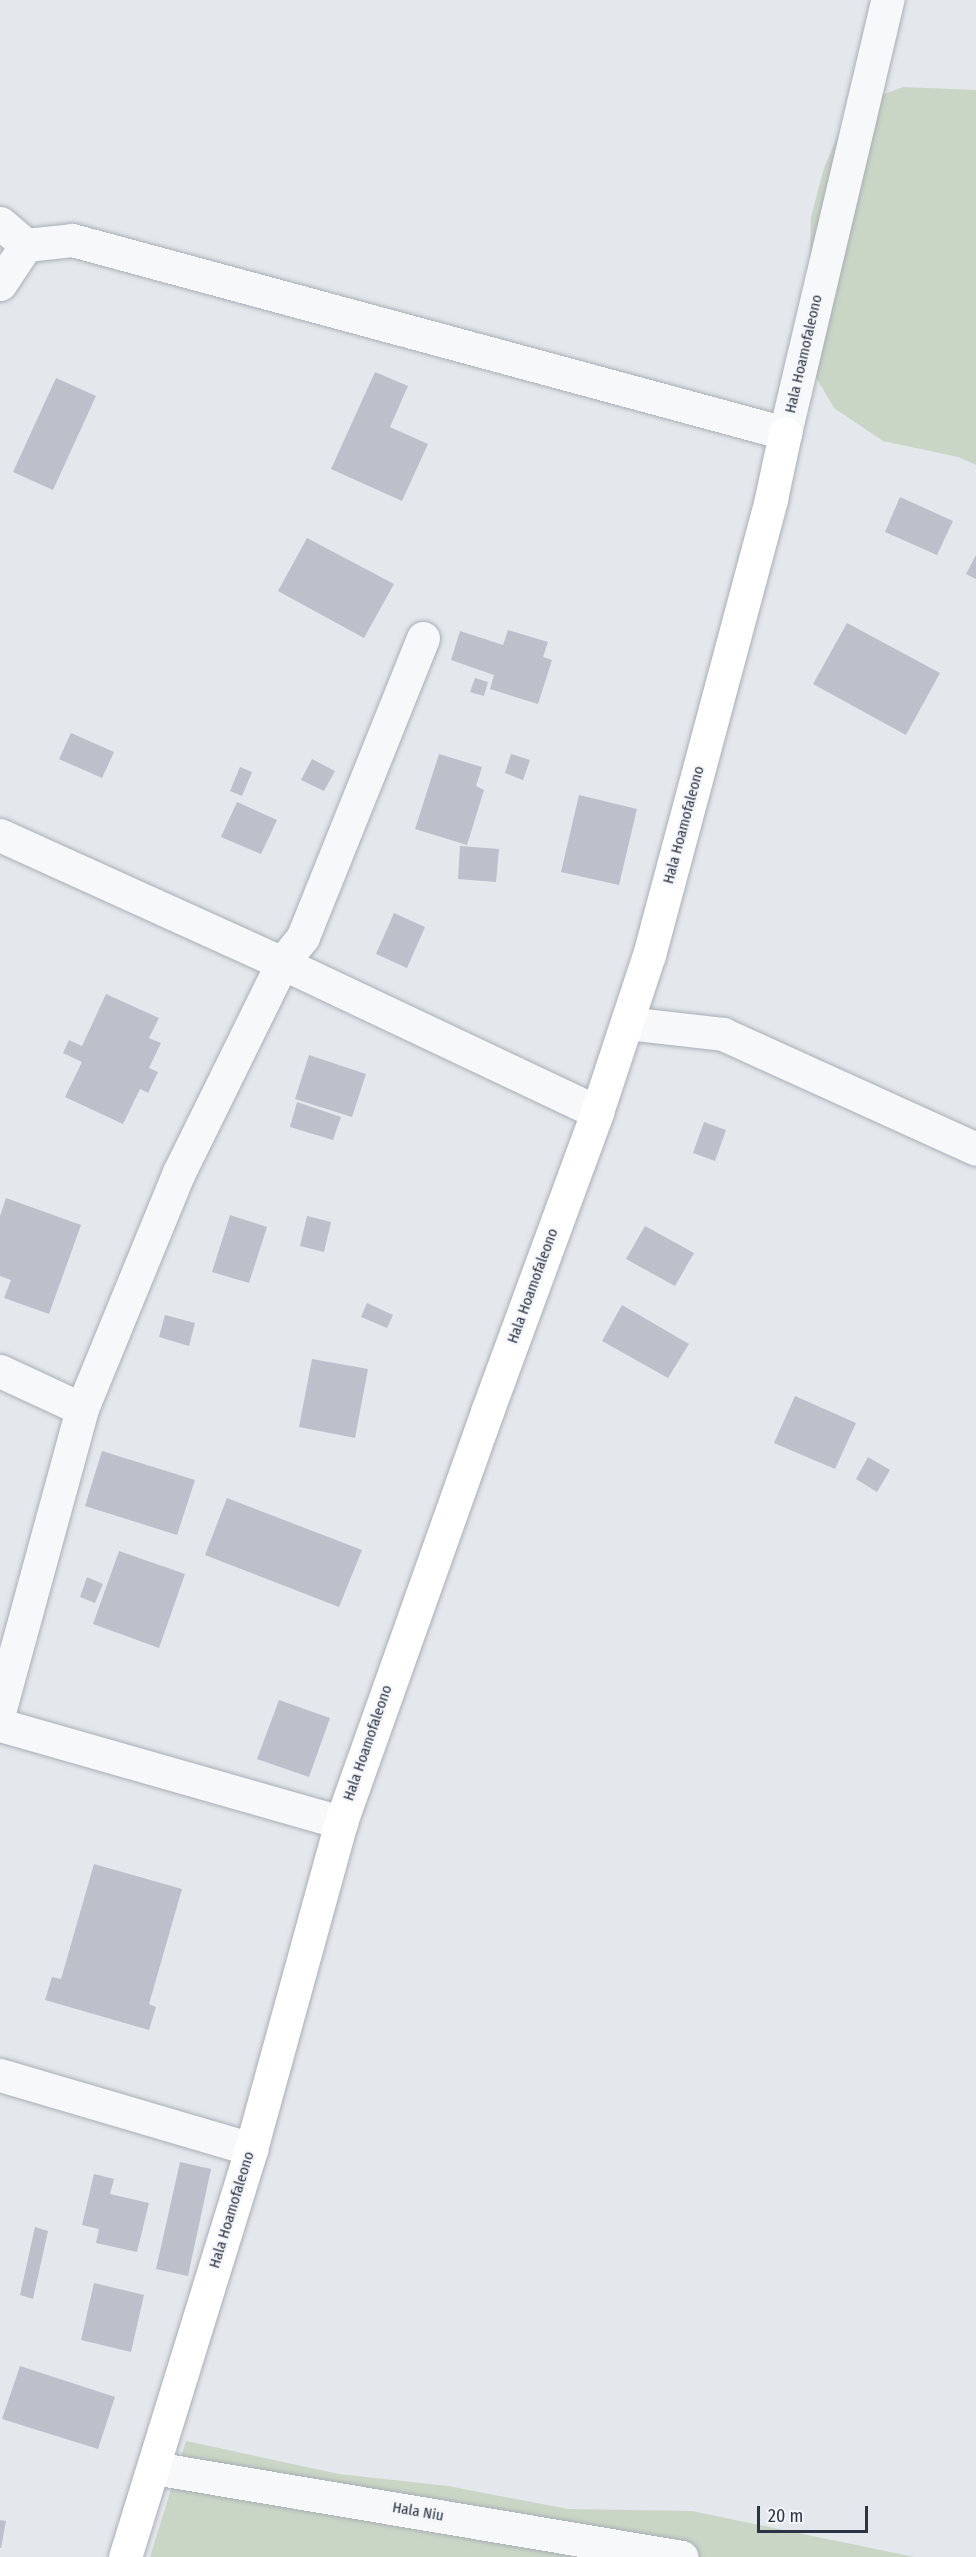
<!DOCTYPE html>
<style>
body{margin:0}
#map{position:relative;width:976px;height:2557px;overflow:hidden;background:#e4e7ec;font-family:"Fira Sans Condensed",sans-serif}
div>[style]{position:absolute}
.green>*{inset:0;background:#c9d6c5}
.building>*{inset:0;background:#bbc0ca}
.roads{filter:drop-shadow(0 0 2px #a9aeb7) drop-shadow(0 0 2px #a9aeb7)}
.street>*{height:33px;margin:-16.5px;padding:0 16.5px;transform-origin:16.5px;border-radius:16.5px;background:#f7f8fa}
.secondary>*{height:33px;margin:-16.5px;padding:0 16.5px;transform-origin:16.5px;border-radius:16.5px;background:#fff}
span{translate:-50% -50%;white-space:nowrap;text-align:center;line-height:1.15;-webkit-text-stroke:4.5px #f4f6f9;paint-order:stroke}
.street-label{font-size:15px;color:#2b3445}
.scale{position:absolute;left:757px;top:2506px;width:111px;height:27px;box-sizing:border-box;border:3px solid #2b3445;border-top:0;padding-left:8px;font-size:18px;line-height:21px;white-space:nowrap;color:#2b3445;-webkit-text-stroke:4px #f4f6f9;paint-order:stroke}
</style>
<div id="map">
<div class="green">
<i style="clip-path:polygon(903px 87px,976px 90px,976px 465px,958px 457px,883px 441px,834px 408px,811px 369px,808px 311px,811px 217px,824px 168px,850px 107px)"></i>
<i style="clip-path:polygon(186px 2441px,339px 2474px,448px 2486px,568px 2509px,692px 2511px,914px 2557px,150px 2557px)"></i>
</div>
<div class="building">
<i style="clip-path:polygon(375px 372px,408px 386px,390px 427px,428px 444px,402px 501px,331px 469px)"></i>
<i style="clip-path:polygon(56px 378px,96px 396px,53px 490px,13px 472px)"></i>
<i style="clip-path:polygon(900px 497px,953px 521px,937px 555px,885px 532px)"></i>
<i style="clip-path:polygon(307px 538px,394px 584px,364px 638px,278px 591px)"></i>
<i style="clip-path:polygon(976px 555px,976px 579px,966px 574px)"></i>
<i style="clip-path:polygon(847px 623px,940px 673px,906px 735px,813px 684px)"></i>
<i style="clip-path:polygon(508px 630px,548px 642px,543px 657px,552px 660px,538px 704px,490px 689px,494px 675px,451px 660px,460px 631px,503px 645px)"></i>
<i style="clip-path:polygon(475px 678px,488px 682px,484px 696px,470px 692px)"></i>
<i style="clip-path:polygon(71px 733px,114px 752px,102px 778px,59px 759px)"></i>
<i style="clip-path:polygon(439px 754px,482px 767px,476px 786px,484px 790px,467px 845px,415px 829px)"></i>
<i style="clip-path:polygon(511px 754px,530px 760px,523px 780px,505px 773px)"></i>
<i style="clip-path:polygon(312px 759px,335px 771px,324px 791px,301px 780px)"></i>
<i style="clip-path:polygon(240px 767px,252px 772px,242px 796px,230px 791px)"></i>
<i style="clip-path:polygon(579px 795px,637px 809px,619px 885px,561px 872px)"></i>
<i style="clip-path:polygon(237px 802px,277px 820px,261px 854px,221px 837px)"></i>
<i style="clip-path:polygon(460px 846px,499px 849px,496px 882px,458px 879px)"></i>
<i style="clip-path:polygon(394px 913px,425px 927px,407px 968px,376px 954px)"></i>
<i style="clip-path:polygon(106px 994px,159px 1018px,149px 1038px,161px 1043px,149px 1068px,158px 1072px,148px 1093px,140px 1089px,123px 1124px,65px 1097px,82px 1062px,63px 1053px,69px 1040px,82px 1046px)"></i>
<i style="clip-path:polygon(309px 1055px,366px 1074px,352px 1117px,295px 1099px)"></i>
<i style="clip-path:polygon(297px 1102px,341px 1117px,333px 1140px,290px 1127px)"></i>
<i style="clip-path:polygon(704px 1122px,726px 1130px,715px 1161px,693px 1153px)"></i>
<i style="clip-path:polygon(6px 1198px,81px 1225px,49px 1314px,4px 1298px,11px 1280px,0 1276px,0 1216px)"></i>
<i style="clip-path:polygon(230px 1215px,267px 1227px,249px 1283px,212px 1272px)"></i>
<i style="clip-path:polygon(307px 1216px,331px 1222px,324px 1252px,300px 1246px)"></i>
<i style="clip-path:polygon(645px 1226px,694px 1253px,675px 1286px,626px 1259px)"></i>
<i style="clip-path:polygon(367px 1303px,393px 1315px,387px 1328px,361px 1317px)"></i>
<i style="clip-path:polygon(622px 1305px,689px 1344px,668px 1378px,602px 1341px)"></i>
<i style="clip-path:polygon(165px 1315px,195px 1323px,189px 1346px,159px 1337px)"></i>
<i style="clip-path:polygon(312px 1359px,368px 1369px,355px 1438px,299px 1427px)"></i>
<i style="clip-path:polygon(795px 1396px,856px 1423px,835px 1469px,774px 1443px)"></i>
<i style="clip-path:polygon(102px 1451px,195px 1480px,177px 1535px,85px 1506px)"></i>
<i style="clip-path:polygon(868px 1457px,890px 1470px,877px 1492px,856px 1479px)"></i>
<i style="clip-path:polygon(227px 1498px,362px 1550px,339px 1607px,205px 1555px)"></i>
<i style="clip-path:polygon(119px 1551px,185px 1574px,159px 1648px,93px 1624px)"></i>
<i style="clip-path:polygon(87px 1577px,103px 1584px,95px 1603px,80px 1597px)"></i>
<i style="clip-path:polygon(279px 1700px,330px 1718px,309px 1777px,257px 1759px)"></i>
<i style="clip-path:polygon(94px 1864px,182px 1889px,149px 2004px,156px 2007px,149px 2030px,45px 2000px,52px 1977px,61px 1979px)"></i>
<i style="clip-path:polygon(180px 2162px,211px 2169px,188px 2276px,156px 2269px)"></i>
<i style="clip-path:polygon(94px 2174px,114px 2179px,110px 2194px,149px 2203px,137px 2252px,96px 2243px,99px 2229px,82px 2225px)"></i>
<i style="clip-path:polygon(35px 2227px,48px 2231px,33px 2299px,20px 2295px)"></i>
<i style="clip-path:polygon(94px 2283px,144px 2295px,131px 2352px,81px 2340px)"></i>
<i style="clip-path:polygon(20px 2366px,115px 2397px,98px 2449px,2px 2419px)"></i>
<i style="clip-path:polygon(0 2520px,6px 2521px,1px 2548px,0 2548px)"></i>
</div>
<div class="roads">
<div class="street">
<i style="left:0;top:223px;width:34px;rotate:40deg"></i>
<i style="left:0;top:284px;width:47px;rotate:-56.3deg"></i>
<i style="left:26px;top:245px;width:46px;rotate:-6.2deg"></i>
<i style="left:72px;top:240px;width:739px;rotate:15.15deg"></i>
<i style="left:785px;top:433px;width:445px;rotate:-76.7deg"></i>
<i style="left:423px;top:638px;width:322px;rotate:111.9deg"></i>
<i style="left:303px;top:937px;width:33px;rotate:129deg"></i>
<i style="left:282px;top:963px;width:348px;rotate:25.3deg"></i>
<i style="left:0;top:835px;width:310px;rotate:24.4deg"></i>
<i style="left:282px;top:963px;width:233px;rotate:116.2deg"></i>
<i style="left:179px;top:1172px;width:256px;rotate:112.3deg"></i>
<i style="left:82px;top:1409px;width:310px;rotate:105.3deg"></i>
<i style="left:627px;top:1023px;width:97px;rotate:6.5deg"></i>
<i style="left:723px;top:1034px;width:278px;rotate:24.4deg"></i>
<i style="left:0;top:1371px;width:90px;rotate:24.9deg"></i>
<i style="left:0;top:1725px;width:355px;rotate:15.9deg"></i>
<i style="left:0;top:2075px;width:262px;rotate:16.4deg"></i>
<i style="left:154px;top:2468px;width:535px;rotate:9.57deg"></i>
</div>
<div class="secondary">
<i style="left:125px;top:2557px;width:427px;rotate:-72.8deg"></i>
<i style="left:251px;top:2149px;width:339px;rotate:-74.6deg"></i>
<i style="left:341px;top:1822px;width:438px;rotate:-70.4deg"></i>
<i style="left:488px;top:1409px;width:316px;rotate:-69.8deg"></i>
<i style="left:597px;top:1112px;width:165px;rotate:-71.7deg"></i>
<i style="left:649px;top:955px;width:472px;rotate:-75deg"></i>
<i style="left:771px;top:499px;width:67px;rotate:-78deg"></i>
</div>
</div>
<div class="street-label">
<span style="left:804px;top:354px;rotate:-77deg">Hala Hoamofaleono</span>
<span style="left:684px;top:825px;rotate:-75deg">Hala Hoamofaleono</span>
<span style="left:533px;top:1286px;rotate:-70deg">Hala Hoamofaleono</span>
<span style="left:368px;top:1743px;rotate:-71deg">Hala Hoamofaleono</span>
<span style="left:232px;top:2210px;rotate:-73deg">Hala Hoamofaleono</span>
<span style="left:418px;top:2512px;rotate:10deg">Hala Niu</span>
</div>
<div class="scale">20 m</div>
</div>
